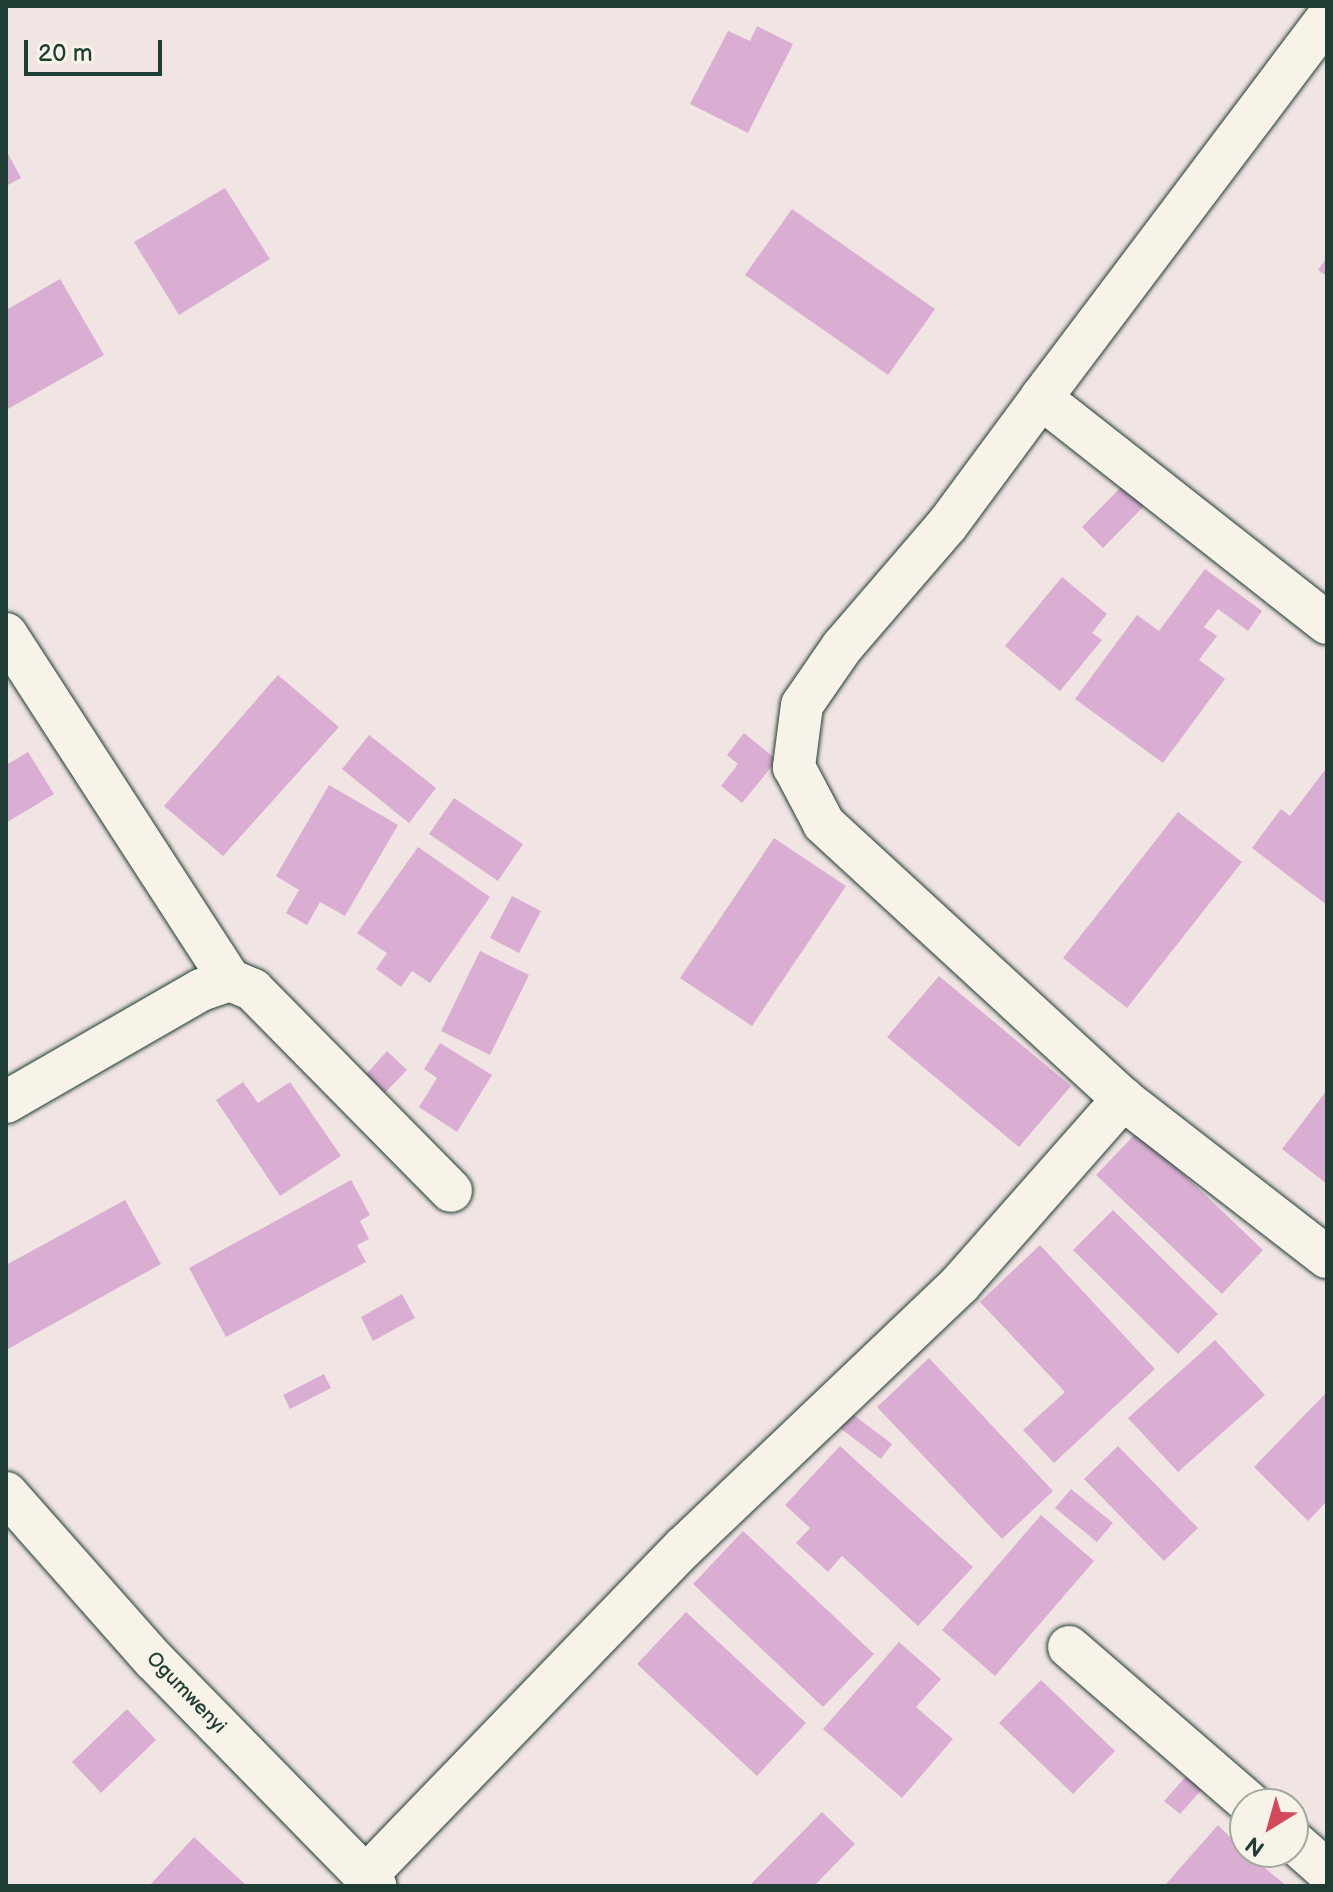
<!DOCTYPE html>
<style>
body{margin:0}
#map{position:relative;width:1333px;height:1892px;overflow:hidden;background:#f1e5e4;font-family:"Balsamiq Sans",sans-serif}
div>[style]{position:absolute}
.building>*{inset:0;background:#d9aed2}
.roads{filter:drop-shadow(0 0 2px #1f3d34) drop-shadow(0 0 2px #1f3d34)}
.street>*{height:42px;margin:-21px;padding:0 21px;transform-origin:21px;border-radius:21px;background:#f7f3e8}
span{translate:-50% -50%;white-space:nowrap;text-align:center;line-height:1.15;-webkit-text-stroke:7px #f7f3e8;paint-order:stroke}
.street-label{font-size:20px;color:#1f3d34}
.frame{position:absolute;inset:0;border:8px solid #1f3d34;pointer-events:none}
.north{position:absolute;left:1229px;top:1788px;width:80px;height:80px;box-sizing:border-box;background:#f7f3e8;border:2px solid #a1aaa0;border-radius:50%;rotate:217deg;font-size:22px;font-weight:700;line-height:32px;text-align:center;color:#1f3d34}
.north::after{content:'';display:block;margin:auto;width:28px;height:36px;background:#d1495b;clip-path:polygon(50% 0,100% 100%,50% 72%,0 100%)}
.scale{position:absolute;left:24px;top:40px;width:138px;height:36px;box-sizing:border-box;border:4px solid #1f3d34;border-top:0;padding-left:10px;font-size:24px;line-height:28px;white-space:nowrap;color:#1f3d34;-webkit-text-stroke:6px #f7f3e8;paint-order:stroke}
</style>
<div id="map">
<div class="building">
<i style="clip-path:polygon(757px 26px,793px 44px,748px 133px,690px 104px,728px 31px,750px 41px)"></i>
<i style="clip-path:polygon(6px 150px,21px 178px,6px 186px)"></i>
<i style="clip-path:polygon(225px 188px,270px 259px,179px 315px,134px 242px)"></i>
<i style="clip-path:polygon(792px 209px,935px 309px,888px 375px,745px 275px)"></i>
<i style="clip-path:polygon(1327px 257px,1327px 276px,1318px 270px)"></i>
<i style="clip-path:polygon(60px 279px,104px 355px,6px 410px,6px 310px)"></i>
<i style="clip-path:polygon(1128px 480px,1149px 501px,1103px 548px,1082px 527px)"></i>
<i style="clip-path:polygon(1205px 569px,1262px 611px,1248px 631px,1218px 609px,1204px 627px,1217px 636px,1199px 660px,1225px 679px,1163px 763px,1075px 699px,1137px 615px,1159px 631px)"></i>
<i style="clip-path:polygon(1062px 577px,1107px 614px,1092px 633px,1102px 640px,1060px 691px,1005px 646px)"></i>
<i style="clip-path:polygon(278px 675px,339px 727px,223px 856px,164px 806px)"></i>
<i style="clip-path:polygon(744px 733px,777px 760px,742px 803px,721px 786px,738px 764px,727px 755px)"></i>
<i style="clip-path:polygon(369px 735px,436px 788px,409px 823px,342px 769px)"></i>
<i style="clip-path:polygon(28px 752px,54px 794px,6px 823px,6px 765px)"></i>
<i style="clip-path:polygon(1325px 770px,1327px 771px,1327px 905px,1252px 848px,1281px 809px,1290px 816px)"></i>
<i style="clip-path:polygon(329px 785px,398px 825px,345px 916px,320px 902px,307px 925px,286px 913px,299px 890px,276px 876px)"></i>
<i style="clip-path:polygon(454px 798px,523px 844px,498px 881px,429px 834px)"></i>
<i style="clip-path:polygon(1178px 812px,1242px 862px,1127px 1008px,1063px 958px)"></i>
<i style="clip-path:polygon(774px 838px,846px 886px,752px 1026px,680px 978px)"></i>
<i style="clip-path:polygon(418px 847px,490px 897px,430px 983px,412px 971px,401px 987px,376px 969px,387px 953px,357px 933px)"></i>
<i style="clip-path:polygon(512px 896px,541px 911px,519px 953px,490px 938px)"></i>
<i style="clip-path:polygon(480px 951px,529px 975px,490px 1055px,441px 1031px)"></i>
<i style="clip-path:polygon(939px 976px,1071px 1086px,1019px 1147px,887px 1037px)"></i>
<i style="clip-path:polygon(440px 1043px,492px 1075px,457px 1132px,419px 1107px,437px 1078px,424px 1069px)"></i>
<i style="clip-path:polygon(387px 1051px,407px 1070px,381px 1097px,362px 1079px)"></i>
<i style="clip-path:polygon(243px 1082px,258px 1103px,290px 1082px,341px 1156px,280px 1196px,216px 1100px)"></i>
<i style="clip-path:polygon(1327px 1090px,1327px 1184px,1282px 1149px)"></i>
<i style="clip-path:polygon(1138px 1131px,1263px 1250px,1222px 1294px,1096px 1175px)"></i>
<i style="clip-path:polygon(351px 1180px,370px 1215px,360px 1221px,369px 1239px,357px 1245px,366px 1262px,226px 1337px,189px 1268px)"></i>
<i style="clip-path:polygon(125px 1200px,161px 1264px,6px 1350px,6px 1265px)"></i>
<i style="clip-path:polygon(1113px 1210px,1218px 1314px,1178px 1354px,1073px 1250px)"></i>
<i style="clip-path:polygon(1040px 1245px,1155px 1369px,1054px 1463px,1023px 1430px,1065px 1392px,980px 1302px)"></i>
<i style="clip-path:polygon(402px 1294px,415px 1318px,373px 1341px,361px 1317px)"></i>
<i style="clip-path:polygon(1215px 1340px,1265px 1395px,1178px 1472px,1128px 1418px)"></i>
<i style="clip-path:polygon(929px 1358px,1053px 1491px,1002px 1539px,877px 1407px)"></i>
<i style="clip-path:polygon(324px 1374px,331px 1388px,290px 1409px,283px 1395px)"></i>
<i style="clip-path:polygon(1327px 1392px,1327px 1501px,1308px 1521px,1254px 1467px)"></i>
<i style="clip-path:polygon(847px 1410px,892px 1444px,881px 1459px,836px 1425px)"></i>
<i style="clip-path:polygon(840px 1446px,973px 1567px,918px 1626px,842px 1556px,828px 1572px,796px 1543px,810px 1528px,785px 1505px)"></i>
<i style="clip-path:polygon(1118px 1446px,1198px 1528px,1164px 1561px,1084px 1479px)"></i>
<i style="clip-path:polygon(1071px 1489px,1113px 1523px,1097px 1542px,1055px 1508px)"></i>
<i style="clip-path:polygon(1041px 1515px,1094px 1561px,995px 1676px,942px 1630px)"></i>
<i style="clip-path:polygon(743px 1531px,874px 1654px,823px 1707px,693px 1584px)"></i>
<i style="clip-path:polygon(686px 1612px,806px 1723px,757px 1776px,637px 1664px)"></i>
<i style="clip-path:polygon(899px 1642px,941px 1679px,916px 1707px,953px 1739px,902px 1798px,823px 1729px)"></i>
<i style="clip-path:polygon(1041px 1680px,1115px 1751px,1073px 1794px,999px 1723px)"></i>
<i style="clip-path:polygon(127px 1709px,156px 1740px,101px 1793px,72px 1762px)"></i>
<i style="clip-path:polygon(1189px 1773px,1204px 1787px,1180px 1814px,1164px 1801px)"></i>
<i style="clip-path:polygon(822px 1812px,855px 1844px,814px 1886px,749px 1886px)"></i>
<i style="clip-path:polygon(1218px 1825px,1245px 1852px,1287px 1886px,1166px 1884px)"></i>
<i style="clip-path:polygon(194px 1837px,247px 1886px,149px 1886px)"></i>
</div>
<div class="roads">
<div class="street">
<i style="left:1041px;top:398px;width:476px;rotate:-53deg"></i>
<i style="left:1327px;top:623px;width:364px;rotate:-141.8deg"></i>
<i style="left:1041px;top:398px;width:158px;rotate:126.5deg"></i>
<i style="left:947px;top:525px;width:161px;rotate:130.7deg"></i>
<i style="left:842px;top:647px;width:70px;rotate:124.6deg"></i>
<i style="left:802px;top:705px;width:63px;rotate:97.4deg"></i>
<i style="left:794px;top:767px;width:64px;rotate:62.2deg"></i>
<i style="left:824px;top:824px;width:406px;rotate:42.6deg"></i>
<i style="left:1123px;top:1099px;width:258px;rotate:37.8deg"></i>
<i style="left:6px;top:634px;width:412px;rotate:57.1deg"></i>
<i style="left:6px;top:1102px;width:225px;rotate:-29.9deg"></i>
<i style="left:201px;top:990px;width:31px;rotate:-19deg"></i>
<i style="left:230px;top:980px;width:25px;rotate:23deg"></i>
<i style="left:253px;top:990px;width:282px;rotate:45.4deg"></i>
<i style="left:6px;top:1493px;width:222px;rotate:48.5deg"></i>
<i style="left:153px;top:1659px;width:318px;rotate:45.6deg"></i>
<i style="left:1069px;top:1647px;width:240px;rotate:40.9deg"></i>
<i style="left:1293px;top:1841px;width:45px;rotate:41.4deg"></i>
<i style="left:365px;top:1877px;width:459px;rotate:-46deg"></i>
<i style="left:684px;top:1547px;width:381px;rotate:-43.6deg"></i>
<i style="left:960px;top:1284px;width:247px;rotate:-48.6deg"></i>
</div>
</div>
<div class="street-label">
<span style="left:186px;top:1693px;rotate:46deg">Ogumwenyi</span>
</div>
<div class="frame"></div>
<div class="north">N</div>
<div class="scale">20 m</div>
</div>
